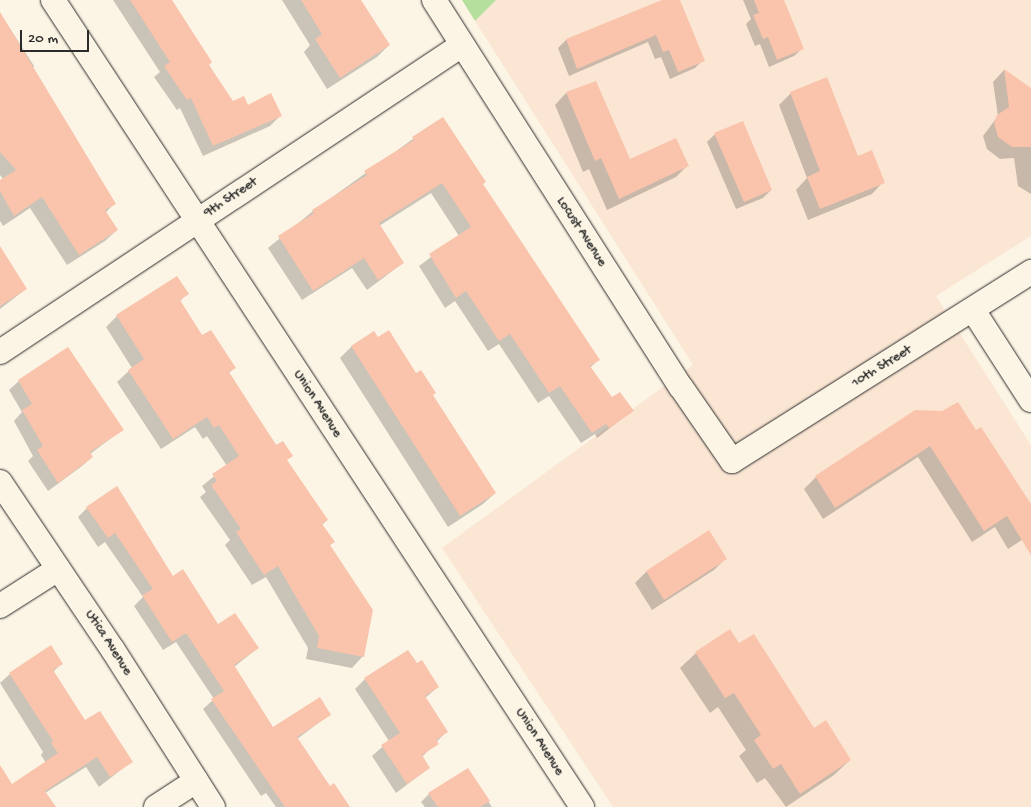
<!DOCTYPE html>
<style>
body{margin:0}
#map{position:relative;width:1031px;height:807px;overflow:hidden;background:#fcf5e5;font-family:"Gochi Hand",sans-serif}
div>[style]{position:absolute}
.built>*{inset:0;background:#fbe6d4}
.green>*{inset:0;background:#b4df9d}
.shadow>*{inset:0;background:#0003}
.building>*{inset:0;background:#f9c3ac}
.roads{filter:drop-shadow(0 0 1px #2b2b2b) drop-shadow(0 0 1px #2b2b2b)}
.street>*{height:24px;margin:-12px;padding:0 12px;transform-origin:12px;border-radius:12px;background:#fcf5e5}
span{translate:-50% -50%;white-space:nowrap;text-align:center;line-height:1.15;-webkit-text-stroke:5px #fcf5e5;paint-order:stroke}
.street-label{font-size:14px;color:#2b2b2b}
.scale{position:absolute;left:20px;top:30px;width:69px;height:22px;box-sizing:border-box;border:2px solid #2b2b2b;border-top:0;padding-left:6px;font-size:15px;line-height:18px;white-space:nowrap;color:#2b2b2b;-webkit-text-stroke:4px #fcf5e5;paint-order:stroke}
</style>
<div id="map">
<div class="built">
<i style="clip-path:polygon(496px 0,1031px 0,1031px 236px,936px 296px,1031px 445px,1031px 807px,613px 807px,442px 548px,693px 365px,475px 21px)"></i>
</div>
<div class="green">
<i style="clip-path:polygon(462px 0,496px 0,475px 21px)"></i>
</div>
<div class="shadow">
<i style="clip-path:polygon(113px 0,170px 0,232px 103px,280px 116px,270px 126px,203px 156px,180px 108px,177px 110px,154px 77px,160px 72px)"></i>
<i style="clip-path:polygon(282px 0,360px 0,389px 45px,377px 57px,327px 89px,304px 52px,310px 45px)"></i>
<i style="clip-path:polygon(665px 0,678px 0,703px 60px,695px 68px,670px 79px,661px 57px,655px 59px,648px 42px,569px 76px,558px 48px,566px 40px)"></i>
<i style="clip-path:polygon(743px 0,783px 0,802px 49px,794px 56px,769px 67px,760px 44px,755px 46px,746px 24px,751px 19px)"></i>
<i style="clip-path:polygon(0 13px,34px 66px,31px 70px,115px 203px,105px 213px,117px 230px,105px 241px,67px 265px,30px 208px,3px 226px,0 221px,0 181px,3px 179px,0 175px)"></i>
<i style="clip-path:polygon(1004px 70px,1031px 89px,1031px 194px,1018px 186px,1014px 158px,1000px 159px,987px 149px,983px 136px,998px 116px,993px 82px)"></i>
<i style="clip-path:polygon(566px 93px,629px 161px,688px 165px,676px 177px,607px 210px,589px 169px,583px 172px,555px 105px)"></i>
<i style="clip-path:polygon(791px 93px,883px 182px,872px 194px,808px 220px,796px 190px,807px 178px,779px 105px)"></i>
<i style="clip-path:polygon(442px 118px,482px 185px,598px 360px,590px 368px,612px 399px,632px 411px,597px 438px,595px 434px,581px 443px,549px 396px,538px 403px,499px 344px,488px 351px,455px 301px,445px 308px,419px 266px,459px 236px,431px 193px,379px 226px,403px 263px,367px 290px,352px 268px,302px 300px,268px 248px,313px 211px)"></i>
<i style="clip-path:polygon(715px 134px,771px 190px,763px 198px,736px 209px,707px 142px)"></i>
<i style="clip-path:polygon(0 249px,26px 289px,0 309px)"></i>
<i style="clip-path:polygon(187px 294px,180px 301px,202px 337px,234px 368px,228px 374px,327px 520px,322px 525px,333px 542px,329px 546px,363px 656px,352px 668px,306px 659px,308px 648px,266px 577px,252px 585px,225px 545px,230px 540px,200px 497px,206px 492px,202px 486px,227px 466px,207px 436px,203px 439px,195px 427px,161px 449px,117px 382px,132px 368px,106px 327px,117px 316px)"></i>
<i style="clip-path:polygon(378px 338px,416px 375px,432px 395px,495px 493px,483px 504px,448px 527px,340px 358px,352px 346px)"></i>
<i style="clip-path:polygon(19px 381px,122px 430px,90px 454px,92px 457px,82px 466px,48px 491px,28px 461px,33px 456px,14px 421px,22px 412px,9px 390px)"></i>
<i style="clip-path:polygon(976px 432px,1031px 506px,1031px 534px,1008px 549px,995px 527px,972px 542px,918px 457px,823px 519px,804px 489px,816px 477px)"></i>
<i style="clip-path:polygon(87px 508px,173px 577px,218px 625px,258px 648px,234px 667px,273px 728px,329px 715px,297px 739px,329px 788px,348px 807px,276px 807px,266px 793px,261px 796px,203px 709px,214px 699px,176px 642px,163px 650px,134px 606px,143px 597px,105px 542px,98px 547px,78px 517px)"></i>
<i style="clip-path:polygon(726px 558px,714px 570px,652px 610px,635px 583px,646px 572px)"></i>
<i style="clip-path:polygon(739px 645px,814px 730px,850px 760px,834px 775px,786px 807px,765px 778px,757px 783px,739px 756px,746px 750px,718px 707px,710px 713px,680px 668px,696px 653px)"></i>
<i style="clip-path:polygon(61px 664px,53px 672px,85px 722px,131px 762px,99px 787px,86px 767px,45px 793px,54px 807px,0 807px,0 788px,12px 786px,46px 763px,41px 755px,43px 752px,0 683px,10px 674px)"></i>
<i style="clip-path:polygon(416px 665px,438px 687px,425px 698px,447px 731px,422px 757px,429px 768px,396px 793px,372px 756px,389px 741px,355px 689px,365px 679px)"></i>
<i style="clip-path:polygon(467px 769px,492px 807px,425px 807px,421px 802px,429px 794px)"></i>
</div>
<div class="building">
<i style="clip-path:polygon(130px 0,172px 0,212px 62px,209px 65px,233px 101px,244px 96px,248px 105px,271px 93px,282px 116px,213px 146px,191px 98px,187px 100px,164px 66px,170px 62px)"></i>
<i style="clip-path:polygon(301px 0,361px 0,390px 45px,340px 78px,315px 39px,322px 34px)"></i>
<i style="clip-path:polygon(662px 0,680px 0,705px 61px,678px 72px,669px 50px,663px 52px,656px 35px,577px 69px,566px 39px)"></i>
<i style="clip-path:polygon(754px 0,784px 0,804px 49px,777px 60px,768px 37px,763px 39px,753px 15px,759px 13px)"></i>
<i style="clip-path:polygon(0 12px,116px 204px,105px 210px,118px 230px,79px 255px,42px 197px,14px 216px,0 191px,0 180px,16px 170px,0 152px)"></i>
<i style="clip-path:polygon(1004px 69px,1031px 88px,1031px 147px,1012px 147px,998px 137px,994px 123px,997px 115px,1009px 107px)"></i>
<i style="clip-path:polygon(827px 77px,858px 156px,872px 150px,885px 183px,820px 209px,807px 177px,820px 171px,790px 92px)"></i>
<i style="clip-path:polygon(596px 81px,630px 159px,676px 138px,689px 166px,619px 199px,601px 158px,595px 161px,566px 92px)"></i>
<i style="clip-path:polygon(443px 117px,486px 182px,483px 184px,600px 360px,590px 366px,612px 397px,620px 392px,634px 411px,609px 428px,606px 424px,592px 433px,560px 386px,549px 393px,510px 334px,499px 341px,466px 291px,456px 298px,429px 254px,471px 227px,442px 183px,379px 223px,404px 263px,378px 280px,364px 258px,313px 291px,278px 236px,314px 213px,312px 210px,367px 175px,364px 171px,414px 140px,412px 137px)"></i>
<i style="clip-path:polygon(743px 121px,772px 190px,744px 202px,714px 133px)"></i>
<i style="clip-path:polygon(0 246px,27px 289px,0 306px)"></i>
<i style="clip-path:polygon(177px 276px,189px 294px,180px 300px,202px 335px,211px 330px,236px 368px,229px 372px,276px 445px,283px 441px,293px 456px,287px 460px,328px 520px,322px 524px,335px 542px,330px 545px,373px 610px,364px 657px,317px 648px,319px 636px,278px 566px,264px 575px,236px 532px,241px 529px,211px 485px,217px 481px,212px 474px,239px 456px,219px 425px,214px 428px,207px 417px,173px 439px,128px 370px,144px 359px,116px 315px)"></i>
<i style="clip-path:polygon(389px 330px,416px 373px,421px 370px,436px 393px,433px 395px,496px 493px,460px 516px,351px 346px,374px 331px,378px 337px)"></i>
<i style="clip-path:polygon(68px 347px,124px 430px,90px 452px,93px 457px,58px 483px,37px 450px,43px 446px,22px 410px,32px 404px,18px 380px)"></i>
<i style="clip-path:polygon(958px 402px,976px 430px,981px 427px,1031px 504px,1031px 555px,1007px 516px,984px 531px,930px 446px,835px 508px,815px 476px,915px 410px,942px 411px)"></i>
<i style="clip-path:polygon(117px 486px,173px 576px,183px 569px,218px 624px,235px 613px,259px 648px,234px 665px,273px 727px,320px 697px,331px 715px,297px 737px,330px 786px,334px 783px,350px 807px,285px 807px,211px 699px,224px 691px,186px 633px,172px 642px,142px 595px,153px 589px,115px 533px,108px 538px,86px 507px)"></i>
<i style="clip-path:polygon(709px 530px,727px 559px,664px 600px,646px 571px)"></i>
<i style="clip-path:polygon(730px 629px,739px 643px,754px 634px,814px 728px,826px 720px,851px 760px,800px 794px,781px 764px,773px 769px,754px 740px,761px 735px,734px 693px,725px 698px,695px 652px)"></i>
<i style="clip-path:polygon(51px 645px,63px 664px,53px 670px,85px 720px,100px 711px,133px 762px,110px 777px,97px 757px,45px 791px,56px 807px,0 807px,0 765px,12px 784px,58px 753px,51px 743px,53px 741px,9px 673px)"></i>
<i style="clip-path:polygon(408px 650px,417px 663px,422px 660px,439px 687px,425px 696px,448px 732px,436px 740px,439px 744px,422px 755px,430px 768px,407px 784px,381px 745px,400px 733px,364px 678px)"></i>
<i style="clip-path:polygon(468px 768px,490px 801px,480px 807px,438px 807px,428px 793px)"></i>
</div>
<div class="roads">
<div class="street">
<i style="left:53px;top:0;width:965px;rotate:56.75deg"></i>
<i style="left:434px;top:0;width:459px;rotate:57.5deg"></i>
<i style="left:681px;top:387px;width:90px;rotate:55.4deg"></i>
<i style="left:732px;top:461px;width:354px;rotate:-32.3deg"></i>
<i style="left:973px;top:310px;width:107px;rotate:57.2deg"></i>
<i style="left:0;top:352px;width:555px;rotate:-33.6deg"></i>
<i style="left:0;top:482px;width:202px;rotate:56.1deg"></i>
<i style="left:113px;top:650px;width:186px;rotate:57.5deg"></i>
<i style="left:0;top:606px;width:69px;rotate:-32.5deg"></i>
<i style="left:156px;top:807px;width:48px;rotate:-33deg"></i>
</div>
</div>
<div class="street-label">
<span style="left:231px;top:198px;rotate:-34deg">9th Street</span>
<span style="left:581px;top:232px;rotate:57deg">Locust Avenue</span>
<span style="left:882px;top:367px;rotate:-32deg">10th Street</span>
<span style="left:317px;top:404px;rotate:57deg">Union Avenue</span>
<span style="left:108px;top:643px;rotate:57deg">Utica Avenue</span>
<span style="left:539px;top:742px;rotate:57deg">Union Avenue</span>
</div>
<div class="scale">20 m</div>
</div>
